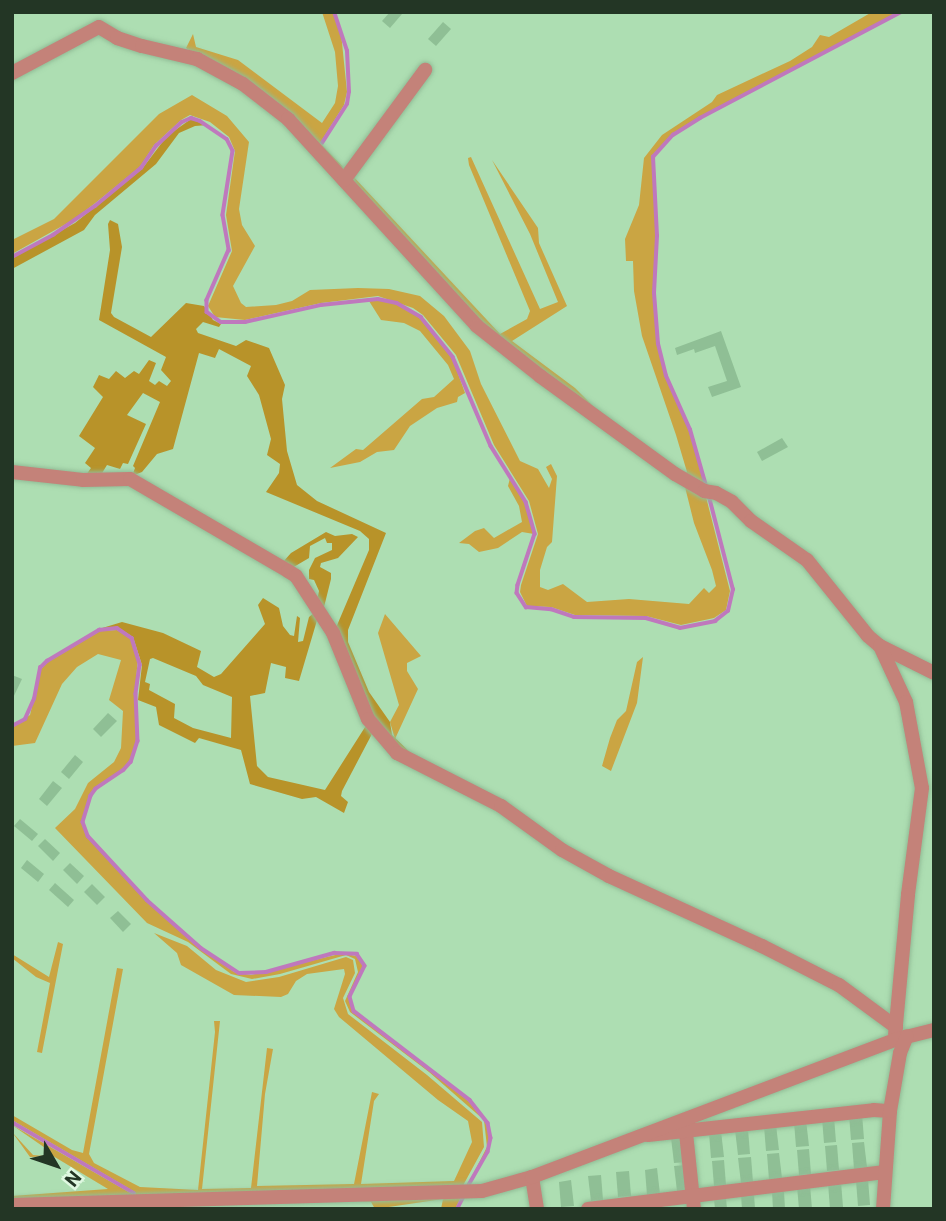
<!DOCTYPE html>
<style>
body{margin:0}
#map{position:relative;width:946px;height:1221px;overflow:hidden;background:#addeb2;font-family:Roboto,sans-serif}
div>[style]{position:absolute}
.green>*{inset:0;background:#caa543}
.forest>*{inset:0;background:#b89329}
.stream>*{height:3.5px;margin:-1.75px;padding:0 1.75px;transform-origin:1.75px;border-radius:1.75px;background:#bf78bd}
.building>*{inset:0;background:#8fbf95}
.roads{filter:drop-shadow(0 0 2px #91bc96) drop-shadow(0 0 2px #91bc96)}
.street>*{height:14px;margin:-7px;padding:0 7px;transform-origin:7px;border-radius:7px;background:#c48279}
span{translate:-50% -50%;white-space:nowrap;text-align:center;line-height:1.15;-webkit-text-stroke:7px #dff8e1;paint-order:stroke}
.frame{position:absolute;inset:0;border:14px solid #233625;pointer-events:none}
.north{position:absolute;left:21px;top:1130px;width:70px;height:70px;-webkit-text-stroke:5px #dff8e1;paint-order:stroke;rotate:129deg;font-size:19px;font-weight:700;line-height:28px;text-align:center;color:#233625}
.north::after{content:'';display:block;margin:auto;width:24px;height:32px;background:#233625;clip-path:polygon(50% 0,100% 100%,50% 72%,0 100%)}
</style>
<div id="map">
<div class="green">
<i style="clip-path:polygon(322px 12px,333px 12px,341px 33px,347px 92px,344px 105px,320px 143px,347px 171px,344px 175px,303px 131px,186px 48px,193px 34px,196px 47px,238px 60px,322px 123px,335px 103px,338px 86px,335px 52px)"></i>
<i style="clip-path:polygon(872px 12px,899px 12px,699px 117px,673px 134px,652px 157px,656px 236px,653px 293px,657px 344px,665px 376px,689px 430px,706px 489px,682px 475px,687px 472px,676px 435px,642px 336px,634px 291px,633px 261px,626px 261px,625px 239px,639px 205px,644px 158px,662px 135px,712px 102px,717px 95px,790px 61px,812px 47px,820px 35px,829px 37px)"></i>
<i style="clip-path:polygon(192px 95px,227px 116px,249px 142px,239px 209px,242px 225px,255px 246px,233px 286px,241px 303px,246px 307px,276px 305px,292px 301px,310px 290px,358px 288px,389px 289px,420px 296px,444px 316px,470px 351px,481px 384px,520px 461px,538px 469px,549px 488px,552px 479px,546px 467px,551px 464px,557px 476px,552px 542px,547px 547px,540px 570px,540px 587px,548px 590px,563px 584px,587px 602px,629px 599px,689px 604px,704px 588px,709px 593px,716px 586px,712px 570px,694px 523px,684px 483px,706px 497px,730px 591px,726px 610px,714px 618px,681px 625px,646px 616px,575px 615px,551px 607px,527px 606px,520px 592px,521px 585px,538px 534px,529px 501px,494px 445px,456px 355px,423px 315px,413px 308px,378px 296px,321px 303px,245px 320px,215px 317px,208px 306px,232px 251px,226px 215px,235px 151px,229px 137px,210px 122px,190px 115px,181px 120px,154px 145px,140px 167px,94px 204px,73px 220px,12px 254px,12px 240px,54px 219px,159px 114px)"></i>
<i style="clip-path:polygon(471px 157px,540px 309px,558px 302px,530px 234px,492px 160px,538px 228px,539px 243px,567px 306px,512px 341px,575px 388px,607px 420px,489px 332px,348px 177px,351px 174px,500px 334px,527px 319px,530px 311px,469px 165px,468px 158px)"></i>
<i style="clip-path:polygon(378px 300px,396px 304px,420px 318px,452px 357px,465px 393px,458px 397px,457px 402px,437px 408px,410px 426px,394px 450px,377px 452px,360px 462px,330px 468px,356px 449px,363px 450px,422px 399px,434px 397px,454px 379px,448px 365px,420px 331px,404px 323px,381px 320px,369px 301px)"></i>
<i style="clip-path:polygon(510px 478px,525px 502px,534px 534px,522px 532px,498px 548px,479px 552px,469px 544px,459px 543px,475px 531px,484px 528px,494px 538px,522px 522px,519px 506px,508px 486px)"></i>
<i style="clip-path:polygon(385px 614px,421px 656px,407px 663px,407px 671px,418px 689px,395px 739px,390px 722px,399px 705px,378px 633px)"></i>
<i style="clip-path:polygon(117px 630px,131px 639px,138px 656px,135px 694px,137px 740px,130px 761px,123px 769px,95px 788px,90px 796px,82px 822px,85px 833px,147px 901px,200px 948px,234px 972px,251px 975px,344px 953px,359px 957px,364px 969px,350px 997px,353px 1011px,469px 1101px,488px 1124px,490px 1138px,488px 1152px,466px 1188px,487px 1147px,484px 1120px,429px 1072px,350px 1012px,345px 1001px,358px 972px,355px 959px,346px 955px,280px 974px,252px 979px,231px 974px,188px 942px,147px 923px,55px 828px,75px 809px,88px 783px,114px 762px,121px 748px,123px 711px,109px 700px,121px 660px,98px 654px,77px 667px,62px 684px,35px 743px,12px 746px,12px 727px,30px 715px,41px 669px,48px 662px,100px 631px)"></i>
<i style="clip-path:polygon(643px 657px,637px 703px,611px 771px,602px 766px,610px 738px,617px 720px,626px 711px,637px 662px)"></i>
<i style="clip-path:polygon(154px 933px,187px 946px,216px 970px,246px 982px,279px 977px,346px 957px,353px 960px,355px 973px,343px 998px,348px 1014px,427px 1075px,482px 1122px,484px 1147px,460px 1191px,136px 1197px,135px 1192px,12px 1120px,12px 1115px,72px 1150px,83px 1153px,117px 968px,123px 969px,89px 1154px,94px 1163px,140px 1187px,198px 1190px,215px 1032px,214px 1021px,220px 1021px,202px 1189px,251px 1188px,267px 1048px,273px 1049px,265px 1094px,257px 1186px,354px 1184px,372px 1092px,379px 1094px,374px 1101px,361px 1184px,454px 1181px,472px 1142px,468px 1121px,438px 1100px,339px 1017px,334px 1009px,345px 974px,344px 969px,307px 974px,296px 981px,288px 994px,281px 997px,234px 995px,181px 965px,177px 953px)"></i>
<i style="clip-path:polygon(58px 942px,63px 944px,42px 1053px,37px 1052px,50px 983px,36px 977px,12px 958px,12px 954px,49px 977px)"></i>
<i style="clip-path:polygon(12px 1125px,132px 1194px,132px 1196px,12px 1200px,12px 1196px,108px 1189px,53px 1156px,30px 1157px,12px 1132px,33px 1155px,44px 1156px,51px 1152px)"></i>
<i style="clip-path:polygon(462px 1195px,455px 1209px,441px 1209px,443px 1199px,375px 1209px,371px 1202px,331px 1199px)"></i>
</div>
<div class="forest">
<i style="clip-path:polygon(191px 119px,208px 125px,195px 126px,179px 133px,156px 164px,95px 215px,84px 230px,12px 269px,12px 258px,75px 223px,96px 206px,142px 169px,167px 136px)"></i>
<i style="clip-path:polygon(110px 220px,118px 224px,122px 247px,111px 313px,114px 317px,151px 337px,186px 303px,204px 306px,213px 320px,221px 324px,219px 327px,203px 322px,196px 329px,198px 333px,236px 346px,246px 340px,269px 348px,285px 385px,282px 399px,287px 451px,297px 485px,317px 501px,386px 533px,348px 630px,348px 642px,369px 692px,390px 722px,392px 735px,419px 761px,404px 753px,379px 730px,335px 630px,369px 550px,369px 539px,360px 531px,266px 492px,279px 473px,280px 464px,267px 455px,271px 439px,259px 395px,247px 376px,251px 366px,219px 349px,215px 358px,199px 353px,173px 449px,157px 454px,142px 472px,132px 476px,135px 468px,133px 466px,160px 402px,143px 393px,127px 415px,146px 424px,128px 464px,123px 463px,120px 469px,107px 465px,99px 478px,86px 475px,91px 468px,85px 463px,95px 448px,79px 436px,103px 397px,93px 387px,99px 375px,109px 379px,116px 371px,125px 378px,134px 371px,139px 374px,149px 360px,156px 363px,149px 381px,155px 385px,159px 381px,167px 386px,171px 381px,161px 370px,166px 357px,99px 320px,110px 250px,108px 224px)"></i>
<i style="clip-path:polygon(326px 532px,335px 536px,352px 534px,358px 537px,338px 558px,321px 563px,320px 567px,331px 573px,331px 579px,323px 611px,317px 600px,319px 591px,314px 580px,309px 579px,309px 570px,315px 558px,332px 550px,332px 543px,327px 543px,325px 538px,310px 546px,309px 558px,292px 568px,283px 562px,291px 553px)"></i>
<i style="clip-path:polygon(evenodd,263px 598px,279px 608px,283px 626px,290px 635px,294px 636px,297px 616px,300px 618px,298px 642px,303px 641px,309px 617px,315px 612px,318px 617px,299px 681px,285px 678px,286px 667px,271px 663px,265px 693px,250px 696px,257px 766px,268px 777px,325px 790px,367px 724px,373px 732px,342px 791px,341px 796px,348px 802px,344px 813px,316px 797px,302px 799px,250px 784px,241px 750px,199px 738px,195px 743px,159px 725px,156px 707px,138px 700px,142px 665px,133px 637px,117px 627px,99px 629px,122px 622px,163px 633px,201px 651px,197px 667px,214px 677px,221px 674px,265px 624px,258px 605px,263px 598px,153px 658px,196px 676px,203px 685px,232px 697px,231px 738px,193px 728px,174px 718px,175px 704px,149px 690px,150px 684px,145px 682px,150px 659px,153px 658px)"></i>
</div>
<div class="stream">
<i style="left:322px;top:143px;width:46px;rotate:-57.3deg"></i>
<i style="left:347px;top:104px;width:12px;rotate:-81deg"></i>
<i style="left:349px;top:92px;width:41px;rotate:-92.8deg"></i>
<i style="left:347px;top:51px;width:41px;rotate:-108.4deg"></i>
<i style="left:12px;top:257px;width:47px;rotate:-28.2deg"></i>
<i style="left:53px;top:235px;width:51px;rotate:-34.6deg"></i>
<i style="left:95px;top:206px;width:60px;rotate:-39.6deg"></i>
<i style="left:141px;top:168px;width:27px;rotate:-56deg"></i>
<i style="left:156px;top:146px;width:35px;rotate:-43deg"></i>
<i style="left:182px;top:122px;width:10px;rotate:-24deg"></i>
<i style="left:191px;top:118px;width:9px;rotate:18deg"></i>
<i style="left:200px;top:121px;width:32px;rotate:34deg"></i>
<i style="left:227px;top:139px;width:13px;rotate:63deg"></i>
<i style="left:233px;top:151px;width:65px;rotate:98.9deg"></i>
<i style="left:223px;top:215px;width:36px;rotate:80deg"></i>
<i style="left:229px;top:250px;width:55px;rotate:113.7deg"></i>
<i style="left:207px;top:300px;width:12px;rotate:90deg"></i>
<i style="left:207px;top:312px;width:17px;rotate:36deg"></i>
<i style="left:221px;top:322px;width:24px"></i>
<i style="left:245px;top:322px;width:78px;rotate:-12.6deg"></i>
<i style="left:321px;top:305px;width:57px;rotate:-6deg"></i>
<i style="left:378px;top:299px;width:19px;rotate:12deg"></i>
<i style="left:397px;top:303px;width:28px;rotate:30deg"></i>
<i style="left:421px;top:317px;width:51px;rotate:51.3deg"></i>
<i style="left:453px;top:357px;width:97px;rotate:66.9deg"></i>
<i style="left:491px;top:446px;width:66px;rotate:58deg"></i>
<i style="left:526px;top:502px;width:33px;rotate:74deg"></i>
<i style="left:535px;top:534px;width:54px;rotate:108.4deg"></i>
<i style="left:518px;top:585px;width:8px;rotate:97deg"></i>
<i style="left:517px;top:593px;width:17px;rotate:57deg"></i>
<i style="left:526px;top:607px;width:25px;rotate:5deg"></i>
<i style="left:551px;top:609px;width:24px;rotate:19deg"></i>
<i style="left:574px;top:617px;width:72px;rotate:0.8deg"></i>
<i style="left:646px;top:618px;width:35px;rotate:16deg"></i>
<i style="left:680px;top:628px;width:36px;rotate:-11deg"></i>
<i style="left:715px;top:621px;width:16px;rotate:-38deg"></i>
<i style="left:728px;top:611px;width:22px;rotate:-77deg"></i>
<i style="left:733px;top:590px;width:96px;rotate:-104.5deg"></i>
<i style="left:706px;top:486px;width:58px;rotate:-105.9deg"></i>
<i style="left:690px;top:430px;width:59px;rotate:-114deg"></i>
<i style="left:666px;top:376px;width:33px;rotate:-104deg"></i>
<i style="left:658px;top:344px;width:51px;rotate:-94.5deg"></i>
<i style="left:654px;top:293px;width:57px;rotate:-87deg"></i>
<i style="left:657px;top:236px;width:79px;rotate:-92.9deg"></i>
<i style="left:653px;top:157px;width:30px;rotate:-48deg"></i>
<i style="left:673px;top:135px;width:32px;rotate:-32deg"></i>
<i style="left:700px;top:118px;width:227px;rotate:-27.8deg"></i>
<i style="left:12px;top:726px;width:15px;rotate:-28deg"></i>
<i style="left:25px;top:719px;width:22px;rotate:-66deg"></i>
<i style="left:34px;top:699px;width:32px;rotate:-79deg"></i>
<i style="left:40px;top:668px;width:10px;rotate:-45deg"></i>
<i style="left:47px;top:661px;width:61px;rotate:-30.8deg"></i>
<i style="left:99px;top:630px;width:18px;rotate:-6deg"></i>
<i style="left:117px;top:628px;width:18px;rotate:34deg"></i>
<i style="left:132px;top:638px;width:28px;rotate:73deg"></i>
<i style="left:140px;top:665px;width:29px;rotate:98deg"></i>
<i style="left:136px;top:694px;width:47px;rotate:87.6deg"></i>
<i style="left:138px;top:741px;width:22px;rotate:108deg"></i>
<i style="left:131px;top:762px;width:11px;rotate:131deg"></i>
<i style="left:124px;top:770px;width:34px;rotate:146deg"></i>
<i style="left:96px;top:789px;width:9px;rotate:126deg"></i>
<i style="left:91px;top:796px;width:27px;rotate:107deg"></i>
<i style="left:83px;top:822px;width:15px;rotate:70deg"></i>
<i style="left:88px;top:836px;width:87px;rotate:47.3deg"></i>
<i style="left:147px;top:900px;width:72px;rotate:41.6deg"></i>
<i style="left:201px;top:948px;width:45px;rotate:33.3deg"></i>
<i style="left:239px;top:973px;width:27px;rotate:-2deg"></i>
<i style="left:266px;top:972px;width:71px;rotate:-15.6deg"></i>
<i style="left:334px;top:953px;width:23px;rotate:2deg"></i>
<i style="left:357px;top:954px;width:14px;rotate:56deg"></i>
<i style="left:365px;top:966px;width:34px;rotate:116deg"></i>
<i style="left:350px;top:997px;width:15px;rotate:74deg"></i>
<i style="left:354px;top:1011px;width:146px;rotate:37.5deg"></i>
<i style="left:470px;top:1100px;width:29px;rotate:52deg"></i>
<i style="left:488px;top:1123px;width:15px;rotate:79deg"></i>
<i style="left:491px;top:1138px;width:14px;rotate:102deg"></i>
<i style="left:488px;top:1152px;width:40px;rotate:119.7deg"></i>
<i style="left:12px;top:1122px;width:141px;rotate:30.2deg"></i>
<i style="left:457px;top:1209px;width:15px;rotate:-62deg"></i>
</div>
<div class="building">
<i style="clip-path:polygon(390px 12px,402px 14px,390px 28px,382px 21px)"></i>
<i style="clip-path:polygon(443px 22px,451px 29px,436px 46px,428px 39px)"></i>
<i style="clip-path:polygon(721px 331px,741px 387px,712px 397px,708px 387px,727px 381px,715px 346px,695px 353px,694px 349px,677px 355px,675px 348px)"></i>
<i style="clip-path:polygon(782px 438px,788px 447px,762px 461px,757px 452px)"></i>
<i style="clip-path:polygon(12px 675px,22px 679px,12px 700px)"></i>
<i style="clip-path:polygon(108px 713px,117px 721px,101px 737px,93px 729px)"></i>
<i style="clip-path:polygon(75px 755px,83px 762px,69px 779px,61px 772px)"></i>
<i style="clip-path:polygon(53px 781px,62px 788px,47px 806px,39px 799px)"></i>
<i style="clip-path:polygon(20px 819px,38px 834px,32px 841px,14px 826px)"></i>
<i style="clip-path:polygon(45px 839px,60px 853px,53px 861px,38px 846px)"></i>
<i style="clip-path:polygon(27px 860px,44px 874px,38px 882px,21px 868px)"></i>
<i style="clip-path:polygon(70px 863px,84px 876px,77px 884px,63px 870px)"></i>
<i style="clip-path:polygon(55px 883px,74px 900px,68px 907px,49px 890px)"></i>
<i style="clip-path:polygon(92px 884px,105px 897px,97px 905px,84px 892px)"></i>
<i style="clip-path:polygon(118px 911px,131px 924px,123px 932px,110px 918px)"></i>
<i style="clip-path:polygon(862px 1114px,864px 1139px,851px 1140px,849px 1115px)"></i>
<i style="clip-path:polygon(834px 1117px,836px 1142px,824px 1143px,822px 1118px)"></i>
<i style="clip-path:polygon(806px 1120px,809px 1146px,796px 1147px,794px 1122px)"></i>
<i style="clip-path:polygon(776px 1125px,779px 1150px,766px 1151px,764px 1126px)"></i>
<i style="clip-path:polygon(748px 1129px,750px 1154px,738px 1155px,735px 1130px)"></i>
<i style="clip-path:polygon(721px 1131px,724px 1157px,711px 1158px,709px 1133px)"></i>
<i style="clip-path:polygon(684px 1137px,686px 1162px,674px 1163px,671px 1138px)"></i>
<i style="clip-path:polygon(864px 1142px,867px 1167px,854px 1169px,852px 1143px)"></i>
<i style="clip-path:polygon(837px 1145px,839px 1170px,827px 1171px,825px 1146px)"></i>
<i style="clip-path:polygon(809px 1149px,811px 1174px,799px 1175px,797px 1150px)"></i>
<i style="clip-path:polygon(779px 1153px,782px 1178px,769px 1180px,767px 1154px)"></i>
<i style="clip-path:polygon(751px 1157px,753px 1182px,741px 1183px,738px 1158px)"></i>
<i style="clip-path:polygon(724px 1160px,726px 1185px,714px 1186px,712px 1161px)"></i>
<i style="clip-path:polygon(686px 1165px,689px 1190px,677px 1191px,674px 1166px)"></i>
<i style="clip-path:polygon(657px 1168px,660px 1194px,647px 1195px,645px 1170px)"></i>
<i style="clip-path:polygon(629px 1171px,631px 1196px,618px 1197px,616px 1172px)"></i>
<i style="clip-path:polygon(601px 1175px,603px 1200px,591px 1201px,588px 1176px)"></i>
<i style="clip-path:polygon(868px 1179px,870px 1205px,858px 1206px,856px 1181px)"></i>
<i style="clip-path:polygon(571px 1180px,574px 1206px,561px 1207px,559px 1182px)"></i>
<i style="clip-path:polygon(841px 1182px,843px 1207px,830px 1209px,828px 1183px)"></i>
<i style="clip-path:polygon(810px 1185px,812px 1209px,799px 1209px,797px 1186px)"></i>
<i style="clip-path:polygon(784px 1191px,785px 1209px,773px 1209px,772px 1192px)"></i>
<i style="clip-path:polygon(754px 1194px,755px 1209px,742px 1209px,741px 1195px)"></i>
<i style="clip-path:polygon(726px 1198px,727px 1209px,715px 1209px,714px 1199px)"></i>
</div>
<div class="roads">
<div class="street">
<i style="left:12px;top:73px;width:98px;rotate:-27.9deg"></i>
<i style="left:99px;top:27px;width:21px;rotate:31deg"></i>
<i style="left:117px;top:38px;width:26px;rotate:18deg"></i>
<i style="left:142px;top:46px;width:57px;rotate:13.3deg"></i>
<i style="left:197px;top:59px;width:52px;rotate:28.5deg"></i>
<i style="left:243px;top:84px;width:57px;rotate:37.9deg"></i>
<i style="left:288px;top:119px;width:280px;rotate:47.6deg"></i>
<i style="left:477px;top:326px;width:80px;rotate:38.4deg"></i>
<i style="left:540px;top:376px;width:167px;rotate:36deg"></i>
<i style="left:675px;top:474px;width:34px;rotate:30deg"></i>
<i style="left:704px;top:491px;width:12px;rotate:9deg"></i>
<i style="left:716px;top:493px;width:18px;rotate:29deg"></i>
<i style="left:732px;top:502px;width:27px;rotate:45deg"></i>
<i style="left:751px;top:521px;width:68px;rotate:34.9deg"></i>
<i style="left:807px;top:560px;width:97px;rotate:51.2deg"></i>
<i style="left:868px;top:636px;width:16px;rotate:40deg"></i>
<i style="left:880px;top:646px;width:60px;rotate:26.6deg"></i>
<i style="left:344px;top:180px;width:137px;rotate:-53.6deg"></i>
<i style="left:12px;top:472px;width:71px;rotate:6.4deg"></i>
<i style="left:83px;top:480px;width:47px;rotate:-1.2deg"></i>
<i style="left:130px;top:479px;width:183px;rotate:30.2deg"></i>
<i style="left:288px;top:571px;width:9px;rotate:32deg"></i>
<i style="left:296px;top:576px;width:68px;rotate:57deg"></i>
<i style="left:333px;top:633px;width:93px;rotate:67.9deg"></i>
<i style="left:368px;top:719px;width:45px;rotate:49.5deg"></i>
<i style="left:397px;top:753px;width:117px;rotate:27deg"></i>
<i style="left:501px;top:806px;width:75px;rotate:35.8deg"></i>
<i style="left:562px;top:850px;width:54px;rotate:29deg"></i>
<i style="left:609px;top:876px;width:168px;rotate:24.6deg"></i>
<i style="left:762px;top:946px;width:86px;rotate:26.9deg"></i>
<i style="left:839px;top:985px;width:71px;rotate:36.4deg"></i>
<i style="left:880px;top:646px;width:62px;rotate:65.1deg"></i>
<i style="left:906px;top:702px;width:87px;rotate:79.5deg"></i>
<i style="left:922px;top:788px;width:108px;rotate:97.5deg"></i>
<i style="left:908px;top:895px;width:140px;rotate:95.3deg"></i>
<i style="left:686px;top:1133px;width:76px;rotate:84deg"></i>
<i style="left:648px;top:1135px;width:227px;rotate:-6.3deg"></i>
<i style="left:874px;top:1110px;width:16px;rotate:4deg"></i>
<i style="left:532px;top:1177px;width:32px;rotate:81deg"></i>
<i style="left:12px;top:1205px;width:470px;rotate:-1.7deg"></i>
<i style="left:482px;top:1191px;width:52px;rotate:-15.6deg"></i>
<i style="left:532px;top:1177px;width:387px;rotate:-20.7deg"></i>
<i style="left:894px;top:1040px;width:41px;rotate:-14deg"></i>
<i style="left:588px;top:1209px;width:299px;rotate:-7.1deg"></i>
<i style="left:883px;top:1209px;width:98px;rotate:-85.9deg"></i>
<i style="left:890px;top:1111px;width:59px;rotate:-80.2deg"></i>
<i style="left:900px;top:1053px;width:18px;rotate:-68deg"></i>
</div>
</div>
<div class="frame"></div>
<div class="north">N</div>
</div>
